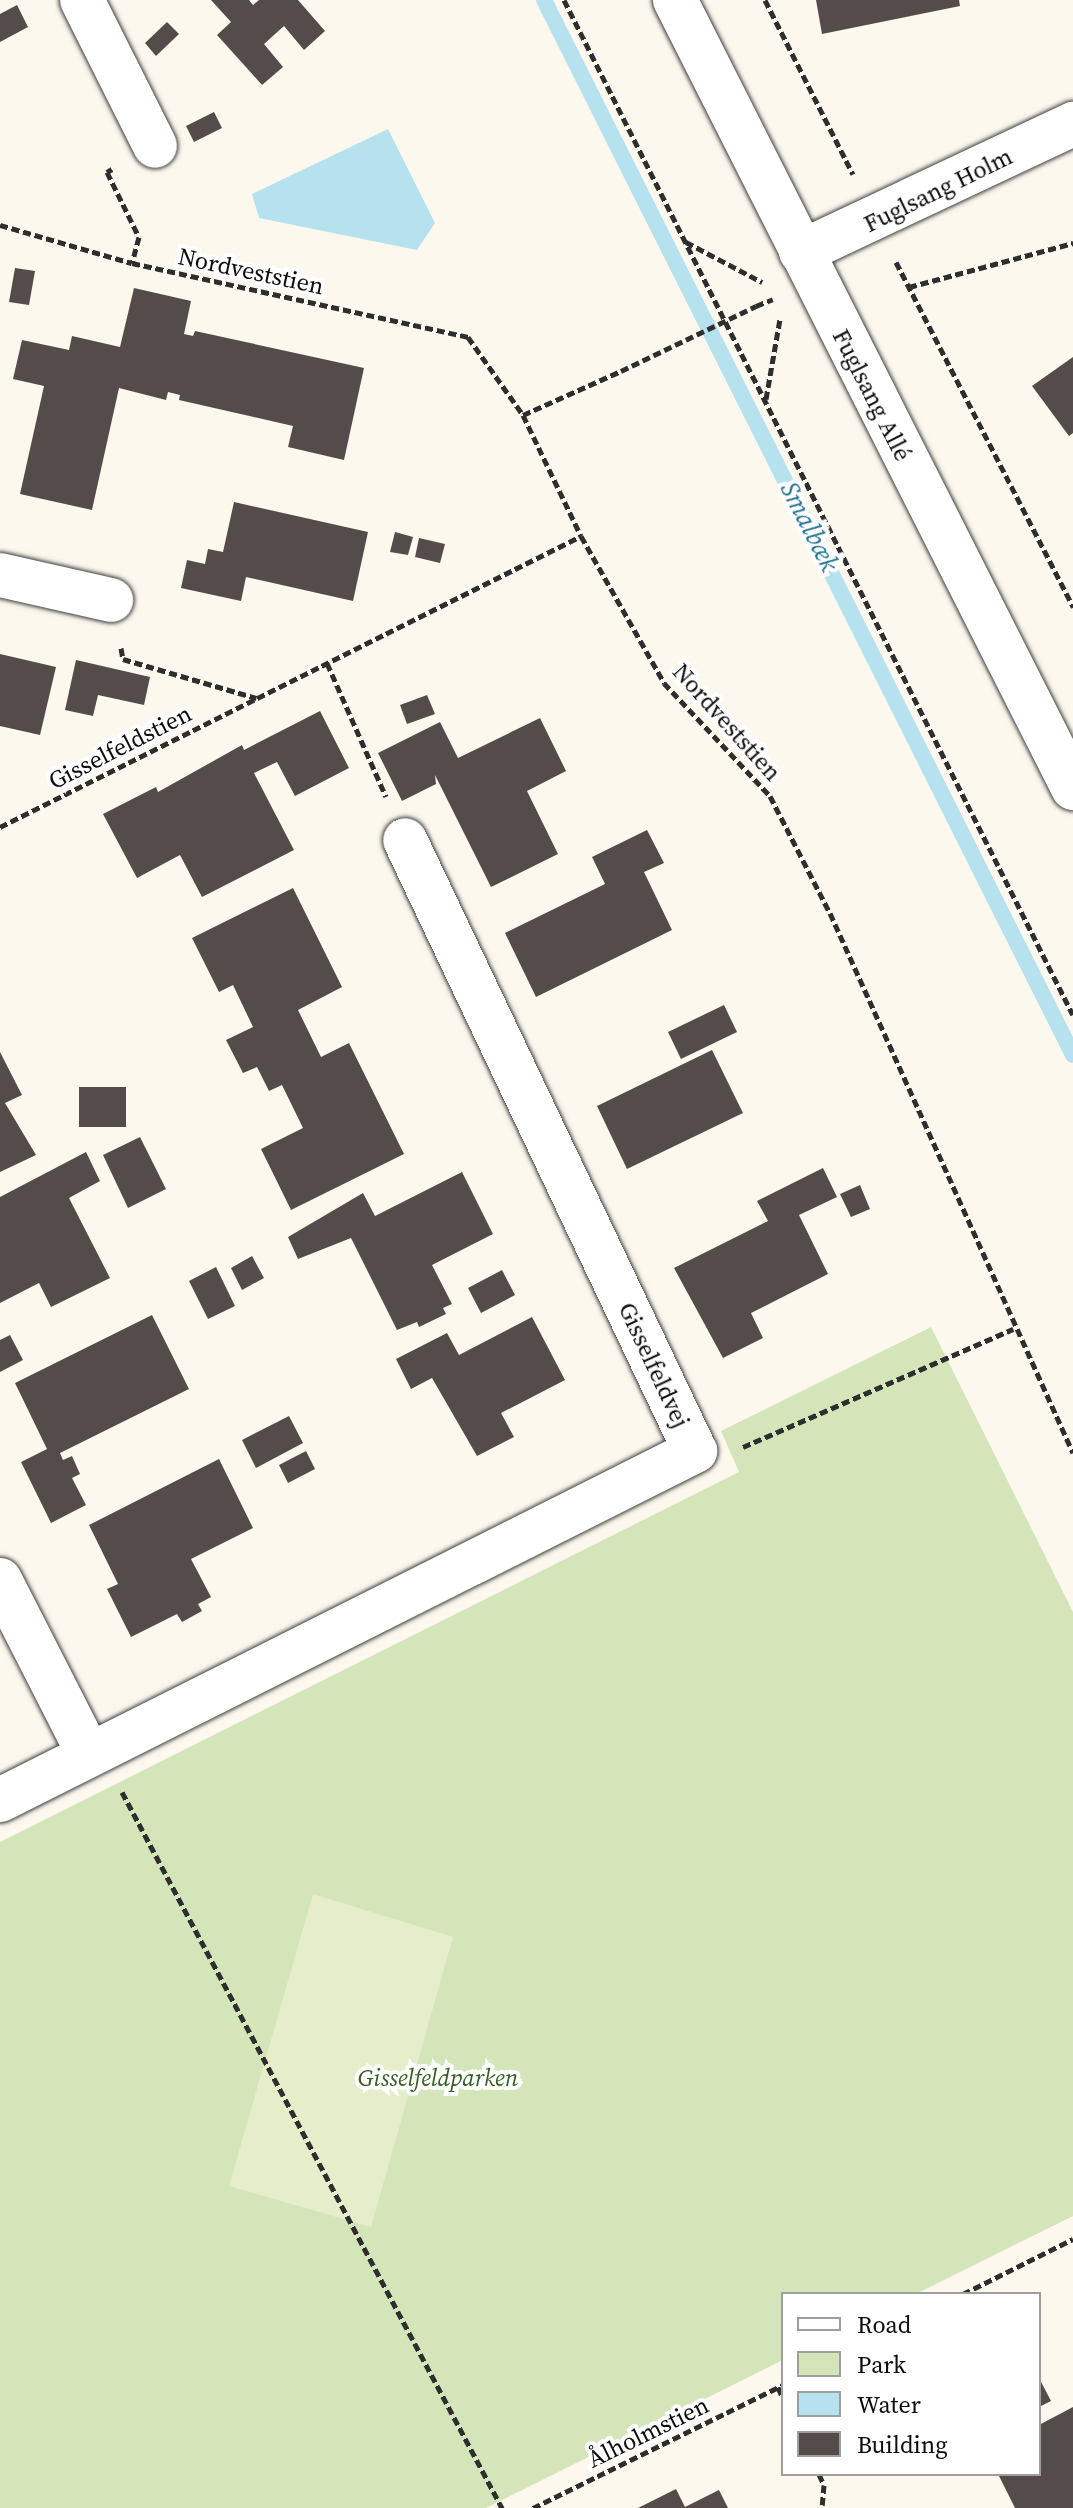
<!DOCTYPE html>
<meta charset="utf-8">
<style>
body{margin:0}
#map{position:relative;width:1073px;height:2508px;overflow:hidden;background:#fdf8ed;font-family:"Source Serif 4",serif}
div>[style]{position:absolute}
.green>*{inset:0;background:#d5e5ba}
.pitch>*{inset:0;background:#e5edcb}
.water>*{inset:0;background:#b6e2f0}
.stream>*{height:16px;margin:-8px;padding:0 8px;transform-origin:8px;border-radius:8px;background:#b6e2f0}
.building>*{inset:0;background:#544c4a}
.path>*{height:5px;margin-top:-2.5px;transform-origin:0;background:repeating-linear-gradient(90deg,#2e2e2e 0 8px,transparent 0 12px)}
.roads{filter:drop-shadow(0 0 2px #3f3f3f) drop-shadow(0 0 2px #3f3f3f)}
.minor>*{height:44px;margin:-22px;padding:0 22px;transform-origin:22px;border-radius:22px;background:#fff}
.path-bridge>*{height:5px;margin-top:-2.5px;transform-origin:0;background:repeating-linear-gradient(90deg,#2e2e2e 0 8px,transparent 0 12px)}
span{translate:-50% -50%;white-space:nowrap;text-align:center;line-height:1.15;-webkit-text-stroke:8px #fff;paint-order:stroke}
.street-label{font-size:24px;color:#0c0c0c}
.park-label{font-size:24px;color:#365e23;font-style:italic}
.water-label{font-size:26px;color:#216f92;font-style:italic}
.legend{position:absolute;left:781px;top:2292px;width:260px;height:184px;box-sizing:border-box;background:#fff;border:2px solid #9e9e9e;margin:0;padding:10px 14px;list-style:none;font-size:24px;color:#0c0c0c}
.legend li{display:flex;align-items:center;gap:16px;height:40px}
.legend b{width:40px;border:2px solid #9e9e9e}
</style>
<div id="map">
<div class="green">
<i style="clip-path:polygon(931px 1327px,1073px 1612px,1073px 2216px,916px 2294px,783px 2294px,783px 2360px,486px 2508px,0 2508px,0 1842px,739px 1472px,721px 1431px)"></i>
</div>
<div class="pitch">
<i style="clip-path:polygon(313px 1894px,453px 1937px,371px 2227px,229px 2186px)"></i>
</div>
<div class="water">
<i style="clip-path:polygon(388px 129px,435px 223px,417px 250px,259px 218px,252px 194px)"></i>
</div>
<div class="stream">
<i style="left:544px;top:0;width:1180px;rotate:63.37deg"></i>
</div>
<div class="building">
<i style="clip-path:polygon(211px 0,249px 0,253px 5px,259px 0,298px 0,325px 31px,304px 50px,284px 26px,264px 44px,283px 67px,262px 85px,217px 35px,231px 22px)"></i>
<i style="clip-path:polygon(816px 0,959px 0,960px 6px,822px 34px)"></i>
<i style="clip-path:polygon(17px 5px,28px 27px,0 42px,0 14px)"></i>
<i style="clip-path:polygon(167px 22px,179px 34px,156px 56px,145px 43px)"></i>
<i style="clip-path:polygon(214px 112px,222px 128px,194px 142px,186px 126px)"></i>
<i style="clip-path:polygon(15px 268px,35px 271px,29px 305px,9px 302px)"></i>
<i style="clip-path:polygon(134px 288px,191px 301px,184px 334px,193px 336px,195px 331px,364px 368px,344px 460px,288px 447px,293px 426px,179px 400px,180px 395px,168px 392px,166px 400px,119px 388px,92px 510px,20px 494px,44px 386px,13px 379px,22px 340px,69px 350px,72px 336px,120px 347px)"></i>
<i style="clip-path:polygon(1073px 357px,1073px 433px,1069px 436px,1032px 386px)"></i>
<i style="clip-path:polygon(234px 502px,368px 532px,353px 601px,246px 577px,241px 601px,181px 588px,187px 560px,205px 564px,208px 549px,223px 552px)"></i>
<i style="clip-path:polygon(395px 532px,413px 537px,408px 555px,390px 552px)"></i>
<i style="clip-path:polygon(419px 538px,445px 544px,440px 563px,415px 557px)"></i>
<i style="clip-path:polygon(0 654px,56px 667px,40px 735px,0 726px)"></i>
<i style="clip-path:polygon(76px 660px,150px 677px,144px 705px,98px 695px,93px 716px,65px 710px)"></i>
<i style="clip-path:polygon(427px 695px,435px 714px,407px 724px,400px 705px)"></i>
<i style="clip-path:polygon(320px 711px,349px 768px,295px 796px,277px 762px,254px 773px,294px 850px,202px 897px,180px 855px,137px 878px,103px 814px,156px 787px,158px 792px,242px 745px,244px 750px)"></i>
<i style="clip-path:polygon(540px 718px,566px 771px,527px 791px,558px 854px,491px 887px,435px 775px,436px 784px,402px 801px,378px 753px,440px 722px,458px 758px)"></i>
<i style="clip-path:polygon(647px 830px,664px 863px,644px 872px,672px 930px,536px 997px,505px 933px,605px 884px,592px 857px)"></i>
<i style="clip-path:polygon(293px 888px,342px 987px,298px 1010px,321px 1057px,349px 1043px,404px 1154px,291px 1210px,261px 1149px,303px 1128px,282px 1085px,269px 1091px,257px 1067px,243px 1073px,226px 1040px,253px 1027px,233px 985px,219px 992px,192px 938px)"></i>
<i style="clip-path:polygon(724px 1005px,737px 1032px,681px 1059px,668px 1032px)"></i>
<i style="clip-path:polygon(712px 1050px,743px 1113px,627px 1169px,597px 1106px)"></i>
<i style="clip-path:polygon(0 1052px,22px 1095px,5px 1103px,36px 1155px,0 1172px)"></i>
<i style="clip-path:polygon(79px 1087px,126px 1087px,126px 1127px,79px 1127px)"></i>
<i style="clip-path:polygon(140px 1137px,166px 1189px,128px 1208px,103px 1155px)"></i>
<i style="clip-path:polygon(86px 1152px,100px 1181px,69px 1198px,110px 1278px,51px 1307px,39px 1283px,0 1303px,0 1197px)"></i>
<i style="clip-path:polygon(823px 1168px,837px 1197px,799px 1215px,828px 1274px,751px 1313px,763px 1338px,723px 1358px,674px 1268px,768px 1221px,757px 1201px)"></i>
<i style="clip-path:polygon(462px 1172px,493px 1234px,432px 1265px,452px 1304px,443px 1308px,446px 1314px,419px 1327px,417px 1322px,397px 1330px,351px 1238px,298px 1259px,288px 1237px,363px 1193px,375px 1216px)"></i>
<i style="clip-path:polygon(860px 1185px,870px 1209px,851px 1217px,840px 1194px)"></i>
<i style="clip-path:polygon(252px 1256px,264px 1278px,242px 1290px,231px 1268px)"></i>
<i style="clip-path:polygon(216px 1267px,235px 1306px,208px 1319px,189px 1281px)"></i>
<i style="clip-path:polygon(502px 1270px,515px 1295px,481px 1313px,468px 1288px)"></i>
<i style="clip-path:polygon(152px 1315px,189px 1389px,60px 1453px,63px 1460px,72px 1456px,80px 1474px,72px 1478px,86px 1505px,51px 1523px,21px 1462px,47px 1449px,15px 1383px)"></i>
<i style="clip-path:polygon(532px 1317px,565px 1380px,501px 1413px,514px 1437px,477px 1456px,432px 1378px,411px 1389px,396px 1359px,447px 1333px,459px 1355px)"></i>
<i style="clip-path:polygon(10px 1335px,23px 1360px,0 1372px,0 1340px)"></i>
<i style="clip-path:polygon(289px 1416px,303px 1443px,256px 1468px,242px 1440px)"></i>
<i style="clip-path:polygon(306px 1451px,315px 1469px,288px 1483px,279px 1465px)"></i>
<i style="clip-path:polygon(219px 1459px,253px 1528px,191px 1559px,211px 1597px,198px 1604px,202px 1611px,182px 1622px,177px 1614px,131px 1637px,107px 1589px,118px 1584px,89px 1525px)"></i>
<i style="clip-path:polygon(1039px 2378px,1051px 2401px,1039px 2407px)"></i>
<i style="clip-path:polygon(1073px 2407px,1073px 2508px,1015px 2508px,998px 2474px,1039px 2474px,1039px 2425px)"></i>
<i style="clip-path:polygon(676px 2489px,685px 2507px,719px 2490px,728px 2508px,638px 2508px)"></i>
</div>
<div class="path">
<i style="left:564px;top:0;width:1135px;rotate:63.37deg"></i>
<i style="left:765px;top:0;width:195px;rotate:63.2deg"></i>
<i style="left:112px;top:169px;width:6px;rotate:149deg"></i>
<i style="left:107px;top:172px;width:72px;rotate:63.8deg"></i>
<i style="left:139px;top:237px;width:27px;rotate:105deg"></i>
<i style="left:0;top:225px;width:137px;rotate:16.1deg"></i>
<i style="left:132px;top:263px;width:344px;rotate:12.4deg"></i>
<i style="left:468px;top:337px;width:95px;rotate:54.8deg"></i>
<i style="left:523px;top:415px;width:134px;rotate:64.4deg"></i>
<i style="left:581px;top:536px;width:169px;rotate:60.5deg"></i>
<i style="left:664px;top:683px;width:155px;rotate:46.8deg"></i>
<i style="left:770px;top:796px;width:131px;rotate:62.9deg"></i>
<i style="left:830px;top:913px;width:592px;rotate:65.77deg"></i>
<i style="left:686px;top:242px;width:86px;rotate:27.8deg"></i>
<i style="left:896px;top:262px;width:388px;rotate:62.8deg"></i>
<i style="left:909px;top:287px;width:170px;rotate:-15deg"></i>
<i style="left:756px;top:306px;width:18px;rotate:-22deg"></i>
<i style="left:766px;top:399px;width:81px;rotate:-80.1deg"></i>
<i style="left:523px;top:415px;width:107px;rotate:-24.2deg"></i>
<i style="left:121px;top:648px;width:11px;rotate:80deg"></i>
<i style="left:123px;top:659px;width:139px;rotate:16.3deg"></i>
<i style="left:327px;top:663px;width:146px;rotate:66.2deg"></i>
<i style="left:0;top:827px;width:650px;rotate:-26.6deg"></i>
<i style="left:743px;top:1447px;width:295px;rotate:-23.6deg"></i>
<i style="left:122px;top:1792px;width:811px;rotate:62.04deg"></i>
<i style="left:963px;top:2294px;width:123px;rotate:-26.6deg"></i>
<i style="left:778px;top:2387px;width:12px;rotate:66deg"></i>
<i style="left:819px;top:2474px;width:12px;rotate:66deg"></i>
<i style="left:824px;top:2485px;width:23px;rotate:95deg"></i>
<i style="left:533px;top:2508px;width:279px;rotate:-26.2deg"></i>
</div>
<div class="roads">
<div class="minor">
<i style="left:82px;top:0;width:163px;rotate:63.4deg"></i>
<i style="left:675px;top:0;width:883px;rotate:63.2deg"></i>
<i style="left:801px;top:252px;width:301px;rotate:-25.2deg"></i>
<i style="left:0;top:575px;width:114px;rotate:12.7deg"></i>
<i style="left:0;top:1580px;width:196px;rotate:63deg"></i>
<i style="left:0;top:1800px;width:778px;rotate:-26.66deg"></i>
<i style="left:695px;top:1451px;width:676px;rotate:-115.39deg"></i>
</div>
</div>
<div class="path-bridge">
<i style="left:621px;top:371px;width:150px;rotate:-25.7deg"></i>
</div>
<div class="street-label">
<span style="left:938px;top:190px;rotate:-26deg">Fuglsang Holm</span>
<span style="left:251px;top:271px;rotate:12deg">Nordveststien</span>
<span style="left:872px;top:395px;rotate:63deg">Fuglsang Allé</span>
<span style="left:727px;top:722px;rotate:48deg">Nordveststien</span>
<span style="left:120px;top:747px;rotate:-27deg">Gisselfeldstien</span>
<span style="left:654px;top:1365px;rotate:65deg">Gisselfeldvej</span>
<span style="left:648px;top:2432px;rotate:-26deg">Ålholmstien</span>
</div>
<div class="park-label">
<span style="left:438px;top:2078px">Gisselfeldparken</span>
</div>
<div class="water-label">
<span style="left:809px;top:527px;rotate:63deg">Smalbæk</span>
</div>
<ul class="legend">
<li><b style="height:10px;background:#fff"></b>Road</li>
<li><b style="height:22px;background:#d5e5ba"></b>Park</li>
<li><b style="height:22px;background:#b6e2f0"></b>Water</li>
<li><b style="height:22px;background:#544c4a"></b>Building</li>
</ul>
</div>
